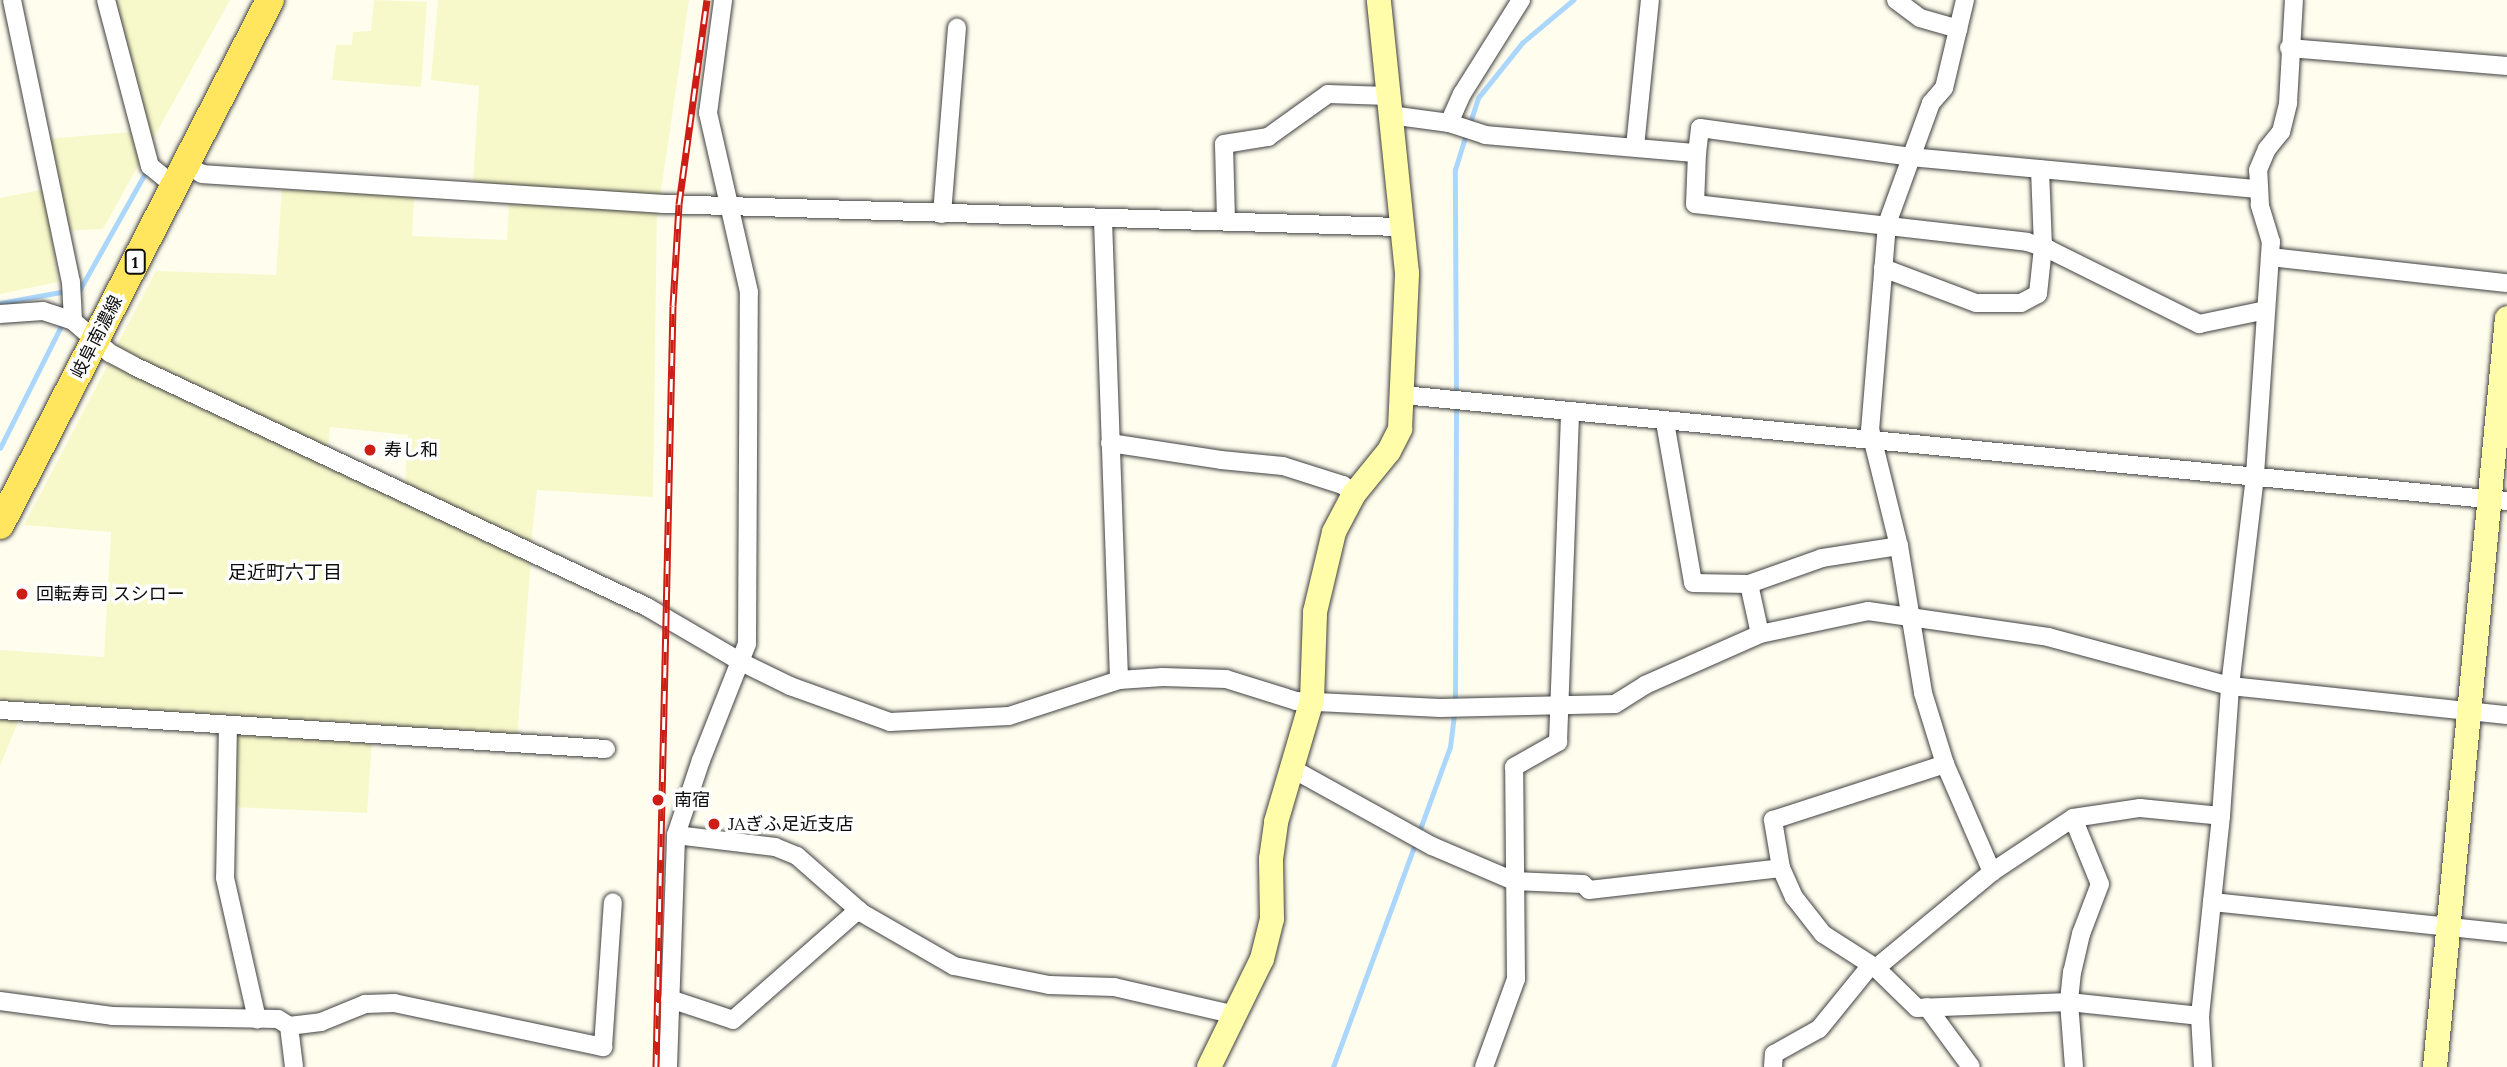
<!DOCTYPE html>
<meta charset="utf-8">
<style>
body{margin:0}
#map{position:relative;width:2507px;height:1067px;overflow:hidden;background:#fffdee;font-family:Lora,"Noto Sans JP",serif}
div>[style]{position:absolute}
.farmland>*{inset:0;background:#f8f9ca}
.stream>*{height:4.5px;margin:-2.25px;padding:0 2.25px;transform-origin:2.25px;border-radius:2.25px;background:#acd7fd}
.roads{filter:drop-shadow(0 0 2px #404040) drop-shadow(0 0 2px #404040)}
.street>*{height:18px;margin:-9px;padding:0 9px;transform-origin:9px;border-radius:9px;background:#fff}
.secondary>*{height:24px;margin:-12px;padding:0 12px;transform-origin:12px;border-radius:12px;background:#fffda9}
.primary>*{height:28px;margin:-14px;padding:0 14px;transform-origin:14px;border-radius:14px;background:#ffe65e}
.rail>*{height:7px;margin-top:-3.5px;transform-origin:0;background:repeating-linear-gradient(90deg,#fff 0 13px,#cd1e16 0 26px);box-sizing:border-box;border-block:2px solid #cd1e16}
.dots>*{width:19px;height:19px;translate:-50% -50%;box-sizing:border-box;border:4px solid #fff;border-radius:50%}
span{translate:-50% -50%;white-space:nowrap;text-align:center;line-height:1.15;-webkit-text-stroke:7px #fff;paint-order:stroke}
.shield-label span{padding:2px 5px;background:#fff;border:2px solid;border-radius:5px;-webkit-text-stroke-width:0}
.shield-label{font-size:16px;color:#0d0d0d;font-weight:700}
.street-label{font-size:18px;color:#0d0d0d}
.poi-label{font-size:18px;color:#0d0d0d}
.left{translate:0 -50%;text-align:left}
.neighbourhood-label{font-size:19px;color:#0d0d0d}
</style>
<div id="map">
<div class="farmland">
<i style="clip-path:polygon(109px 0,230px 0,103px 229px,63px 231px,51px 235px,58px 282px,0 294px,0 198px,51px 188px,46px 139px,142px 131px)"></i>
<i style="clip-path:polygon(374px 0,427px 2px,421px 87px,332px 80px,336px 45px,352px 45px,353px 32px,371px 31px)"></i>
<i style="clip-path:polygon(438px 0,689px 0,660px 198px,473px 182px,479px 86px,431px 80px)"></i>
<i style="clip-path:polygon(282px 189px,414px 197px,412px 236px,507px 240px,509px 201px,657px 209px,653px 497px,537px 490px,531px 544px,405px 486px,408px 435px,330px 427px,328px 448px,115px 349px,156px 271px,276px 275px)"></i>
<i style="clip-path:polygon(110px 361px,531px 559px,517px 738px,373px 728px,367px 813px,232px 807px,234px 719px,26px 702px,0 766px,0 650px,104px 657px,111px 532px,24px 525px)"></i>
</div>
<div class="stream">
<i style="left:1469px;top:126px;width:29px;rotate:-72deg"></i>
<i style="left:1478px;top:98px;width:70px;rotate:-51.3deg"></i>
<i style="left:1522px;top:43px;width:67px;rotate:-40.1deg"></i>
<i style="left:79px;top:291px;width:133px;rotate:-60.7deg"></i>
<i style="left:0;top:303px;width:67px;rotate:-10.3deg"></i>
<i style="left:1456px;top:397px;width:227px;rotate:-90.3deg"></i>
<i style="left:1455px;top:170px;width:37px;rotate:-73deg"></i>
<i style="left:0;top:448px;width:139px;rotate:-63.4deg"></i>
<i style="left:1455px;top:702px;width:296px;rotate:-89.8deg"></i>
<i style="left:1419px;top:832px;width:90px;rotate:-70deg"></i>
<i style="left:1450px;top:747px;width:33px;rotate:-83deg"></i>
<i style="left:1333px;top:1067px;width:241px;rotate:-69.8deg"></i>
</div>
<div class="roads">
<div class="street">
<i style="left:12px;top:0;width:288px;rotate:78.2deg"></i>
<i style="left:71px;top:282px;width:39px;rotate:87deg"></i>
<i style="left:106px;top:0;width:172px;rotate:75.2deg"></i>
<i style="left:150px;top:166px;width:32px;rotate:39deg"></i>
<i style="left:1896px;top:0;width:30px;rotate:37deg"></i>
<i style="left:1920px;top:18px;width:40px;rotate:16deg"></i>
<i style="left:1965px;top:0;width:90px;rotate:103.4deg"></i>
<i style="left:1944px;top:88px;width:20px;rotate:131deg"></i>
<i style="left:1931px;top:103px;width:129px;rotate:110deg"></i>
<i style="left:1887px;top:224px;width:206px;rotate:94.7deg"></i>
<i style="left:1870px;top:429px;width:121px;rotate:76.1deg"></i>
<i style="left:1899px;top:546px;width:149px;rotate:80.7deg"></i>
<i style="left:1923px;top:693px;width:74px;rotate:72.8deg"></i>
<i style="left:1945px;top:764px;width:118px;rotate:66.5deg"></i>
<i style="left:2289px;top:48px;width:219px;rotate:4.7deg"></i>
<i style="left:1390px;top:115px;width:60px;rotate:7.7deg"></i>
<i style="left:1449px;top:123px;width:38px;rotate:18deg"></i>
<i style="left:1485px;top:135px;width:213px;rotate:4.9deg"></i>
<i style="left:1697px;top:153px;width:25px;rotate:-83deg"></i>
<i style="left:1700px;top:128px;width:213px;rotate:7.8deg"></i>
<i style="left:1911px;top:157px;width:347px;rotate:5.3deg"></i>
<i style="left:1449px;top:123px;width:32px;rotate:-66deg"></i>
<i style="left:1462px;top:94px;width:111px;rotate:-57.9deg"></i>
<i style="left:1635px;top:147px;width:148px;rotate:-84.2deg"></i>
<i style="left:1697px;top:153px;width:51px;rotate:92.2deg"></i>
<i style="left:1695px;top:204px;width:334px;rotate:6.5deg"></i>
<i style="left:2027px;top:242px;width:22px;rotate:18deg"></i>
<i style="left:2048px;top:249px;width:169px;rotate:26.4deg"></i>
<i style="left:2199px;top:324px;width:68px;rotate:-11.8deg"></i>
<i style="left:186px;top:165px;width:18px;rotate:29deg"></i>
<i style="left:202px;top:174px;width:462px;rotate:3.7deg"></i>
<i style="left:663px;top:204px;width:738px;rotate:1.79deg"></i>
<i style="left:942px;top:214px;width:187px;rotate:-85.4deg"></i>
<i style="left:1103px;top:220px;width:460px;rotate:88deg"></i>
<i style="left:1226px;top:221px;width:77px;rotate:-91.5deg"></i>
<i style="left:1224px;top:144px;width:45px;rotate:-9deg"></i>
<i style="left:1268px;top:137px;width:74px;rotate:-35.6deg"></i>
<i style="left:1328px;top:94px;width:60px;rotate:1.9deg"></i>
<i style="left:2270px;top:257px;width:238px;rotate:6.3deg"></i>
<i style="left:1883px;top:268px;width:99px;rotate:20.6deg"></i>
<i style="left:1976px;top:303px;width:45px"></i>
<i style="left:2021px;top:303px;width:19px;rotate:-28deg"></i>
<i style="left:2038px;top:294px;width:47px;rotate:-83.9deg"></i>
<i style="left:2043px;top:247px;width:78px;rotate:-92.2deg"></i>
<i style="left:0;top:314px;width:43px;rotate:-4deg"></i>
<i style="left:43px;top:311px;width:32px;rotate:18deg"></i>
<i style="left:73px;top:321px;width:49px;rotate:40.9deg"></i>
<i style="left:110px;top:353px;width:27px;rotate:28deg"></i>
<i style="left:134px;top:366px;width:567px;rotate:25.16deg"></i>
<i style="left:647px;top:607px;width:109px;rotate:30.3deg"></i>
<i style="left:741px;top:662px;width:55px;rotate:26.1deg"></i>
<i style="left:790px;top:686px;width:106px;rotate:19.8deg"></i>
<i style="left:890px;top:722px;width:119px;rotate:-2.9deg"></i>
<i style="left:1009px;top:716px;width:116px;rotate:-18.1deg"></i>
<i style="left:1119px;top:680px;width:44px;rotate:-3.9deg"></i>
<i style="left:1163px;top:677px;width:63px;rotate:1.8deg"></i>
<i style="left:1226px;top:679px;width:73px;rotate:17.4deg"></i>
<i style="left:1296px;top:701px;width:144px;rotate:2.8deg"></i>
<i style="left:1440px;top:708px;width:175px;rotate:-1.3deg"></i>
<i style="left:1615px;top:704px;width:36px;rotate:-32deg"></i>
<i style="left:1645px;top:685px;width:126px;rotate:-23.9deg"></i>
<i style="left:1760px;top:634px;width:110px;rotate:-12deg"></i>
<i style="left:1868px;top:611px;width:182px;rotate:8.2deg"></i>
<i style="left:2048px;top:637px;width:188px;rotate:15.1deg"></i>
<i style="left:2230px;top:686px;width:279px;rotate:6deg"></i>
<i style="left:1403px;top:395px;width:1109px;rotate:5.48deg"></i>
<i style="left:1665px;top:422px;width:163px;rotate:80.1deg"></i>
<i style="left:1693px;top:583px;width:56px;rotate:1deg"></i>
<i style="left:1749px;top:584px;width:77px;rotate:-19.6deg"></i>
<i style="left:1822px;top:558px;width:78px;rotate:-8.9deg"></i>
<i style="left:1110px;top:443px;width:112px;rotate:8.7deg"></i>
<i style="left:1221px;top:460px;width:62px;rotate:5.5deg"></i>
<i style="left:1283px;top:466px;width:63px;rotate:17.6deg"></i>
<i style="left:1343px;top:485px;width:14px;rotate:39deg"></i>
<i style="left:1749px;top:584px;width:51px;rotate:77.6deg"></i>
<i style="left:0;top:710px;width:607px;rotate:3.68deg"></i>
<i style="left:228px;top:725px;width:153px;rotate:91.1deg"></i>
<i style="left:225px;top:878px;width:145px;rotate:77.2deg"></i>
<i style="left:1291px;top:768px;width:161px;rotate:29deg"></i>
<i style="left:1432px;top:846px;width:89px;rotate:23.1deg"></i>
<i style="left:1514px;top:881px;width:69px;rotate:2.5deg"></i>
<i style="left:1583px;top:884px;width:8px;rotate:45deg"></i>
<i style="left:1589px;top:890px;width:193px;rotate:-6.5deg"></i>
<i style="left:1781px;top:868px;width:49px;rotate:-99.5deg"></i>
<i style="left:1773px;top:820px;width:181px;rotate:-18deg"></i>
<i style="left:2073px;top:818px;width:71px;rotate:67.8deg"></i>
<i style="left:2100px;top:884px;width:53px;rotate:110.8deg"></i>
<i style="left:2081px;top:934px;width:39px;rotate:103deg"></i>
<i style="left:2072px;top:972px;width:30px;rotate:96deg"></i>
<i style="left:2069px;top:1002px;width:65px;rotate:85.6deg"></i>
<i style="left:676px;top:835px;width:100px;rotate:6.9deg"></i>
<i style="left:775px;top:847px;width:24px;rotate:22deg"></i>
<i style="left:797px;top:856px;width:86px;rotate:41.2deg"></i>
<i style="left:862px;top:913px;width:106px;rotate:29.9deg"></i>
<i style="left:954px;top:966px;width:97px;rotate:11.3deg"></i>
<i style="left:1049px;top:985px;width:65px;rotate:1.8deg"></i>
<i style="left:1114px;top:987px;width:125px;rotate:12.9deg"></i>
<i style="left:1781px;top:868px;width:32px;rotate:66deg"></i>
<i style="left:1794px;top:897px;width:47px;rotate:51.9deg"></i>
<i style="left:1823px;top:934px;width:63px;rotate:32.7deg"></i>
<i style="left:1876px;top:968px;width:57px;rotate:44.3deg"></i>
<i style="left:1917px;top:1008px;width:152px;rotate:-2.3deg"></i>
<i style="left:2069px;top:1002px;width:132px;rotate:6.1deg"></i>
<i style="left:2212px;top:902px;width:297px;rotate:6deg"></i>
<i style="left:1876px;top:968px;width:151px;rotate:-39.6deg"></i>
<i style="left:1992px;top:872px;width:97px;rotate:-33.7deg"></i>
<i style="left:2073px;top:818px;width:68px;rotate:-8.5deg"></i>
<i style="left:2140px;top:808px;width:81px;rotate:5.6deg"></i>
<i style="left:670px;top:999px;width:66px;rotate:18.4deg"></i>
<i style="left:733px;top:1020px;width:167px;rotate:-41.3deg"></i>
<i style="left:0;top:1001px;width:113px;rotate:7.6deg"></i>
<i style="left:112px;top:1016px;width:166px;rotate:1deg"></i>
<i style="left:278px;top:1019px;width:13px;rotate:32deg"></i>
<i style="left:289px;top:1026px;width:32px;rotate:-7deg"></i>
<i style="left:321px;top:1022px;width:48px;rotate:-22.2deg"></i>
<i style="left:365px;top:1004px;width:29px;rotate:-2deg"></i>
<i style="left:394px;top:1003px;width:214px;rotate:11.9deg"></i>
<i style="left:603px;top:1047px;width:145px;rotate:-86.1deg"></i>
<i style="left:1927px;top:1007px;width:74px;rotate:53.7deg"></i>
<i style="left:289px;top:1026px;width:41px;rotate:83deg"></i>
<i style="left:668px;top:1067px;width:232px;rotate:-88deg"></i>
<i style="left:676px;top:835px;width:79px;rotate:-71.6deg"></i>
<i style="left:701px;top:760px;width:125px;rotate:-68.4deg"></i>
<i style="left:747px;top:644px;width:352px;rotate:-89.7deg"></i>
<i style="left:749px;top:292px;width:184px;rotate:-102.9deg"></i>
<i style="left:708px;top:113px;width:114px;rotate:-82.4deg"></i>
<i style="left:1484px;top:1067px;width:94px;rotate:-70deg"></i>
<i style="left:1516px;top:979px;width:212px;rotate:-90.5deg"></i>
<i style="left:1514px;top:767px;width:51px;rotate:-29.6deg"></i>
<i style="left:1558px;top:742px;width:329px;rotate:-87.9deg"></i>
<i style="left:1773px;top:1067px;width:13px;rotate:-86deg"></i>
<i style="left:1774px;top:1054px;width:51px;rotate:-29.1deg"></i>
<i style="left:1819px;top:1029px;width:82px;rotate:-50.9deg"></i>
<i style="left:2203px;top:1067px;width:51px;rotate:-93.4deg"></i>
<i style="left:2200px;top:1016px;width:201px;rotate:-84deg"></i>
<i style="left:2221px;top:816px;width:130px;rotate:-86deg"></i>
<i style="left:2230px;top:686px;width:212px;rotate:-83.2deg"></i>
<i style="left:2255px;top:475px;width:234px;rotate:-86.1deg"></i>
<i style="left:2271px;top:242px;width:39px;rotate:-107deg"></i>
<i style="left:2260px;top:205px;width:35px;rotate:-93deg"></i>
<i style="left:2258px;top:170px;width:23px;rotate:-67deg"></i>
<i style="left:2267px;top:149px;width:22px;rotate:-51deg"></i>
<i style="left:2281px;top:132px;width:30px;rotate:-76deg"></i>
<i style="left:2288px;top:103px;width:103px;rotate:-86.7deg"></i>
</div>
<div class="secondary">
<i style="left:1209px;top:1067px;width:120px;rotate:-63.9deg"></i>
<i style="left:1262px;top:959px;width:41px;rotate:-76deg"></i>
<i style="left:1272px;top:919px;width:60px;rotate:-91deg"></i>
<i style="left:1271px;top:859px;width:37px;rotate:-82deg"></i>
<i style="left:1276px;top:822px;width:127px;rotate:-73.6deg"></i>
<i style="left:1312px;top:700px;width:88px;rotate:-88deg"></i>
<i style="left:1315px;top:612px;width:82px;rotate:-76.6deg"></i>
<i style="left:1334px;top:532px;width:43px;rotate:-62.2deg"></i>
<i style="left:1354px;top:494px;width:55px;rotate:-50.9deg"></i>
<i style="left:1389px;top:451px;width:25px;rotate:-63deg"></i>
<i style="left:1400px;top:429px;width:156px;rotate:-87.4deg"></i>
<i style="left:1407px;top:273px;width:274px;rotate:-95.9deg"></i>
<i style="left:2435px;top:1067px;width:752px;rotate:-84.51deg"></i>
</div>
<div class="primary">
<i style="left:0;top:525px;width:590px;rotate:-62.78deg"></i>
</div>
</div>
<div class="rail">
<i style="left:656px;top:1067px;width:761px;rotate:-88.72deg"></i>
<i style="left:673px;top:306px;width:102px;rotate:-86.6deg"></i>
<i style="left:679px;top:204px;width:206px;rotate:-82.2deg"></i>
</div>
<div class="dots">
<i style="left:370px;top:450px;background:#cd1e16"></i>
<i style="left:22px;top:594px;background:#cd1e16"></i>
<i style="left:658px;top:800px;background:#cd1e16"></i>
<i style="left:714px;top:824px;background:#cd1e16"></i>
</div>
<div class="shield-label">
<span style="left:135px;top:262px">1</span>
</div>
<div class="street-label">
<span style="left:97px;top:337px;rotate:-63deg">岐阜南濃線</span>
</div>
<div class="poi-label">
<span class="left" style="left:384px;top:450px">寿し和</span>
<span class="left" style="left:36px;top:594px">回転寿司 スシロー</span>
<span class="left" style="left:674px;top:800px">南宿</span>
<span class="left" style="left:728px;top:824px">JAぎふ足近支店</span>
</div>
<div class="neighbourhood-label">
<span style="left:285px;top:573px">足近町六丁目</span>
</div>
</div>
